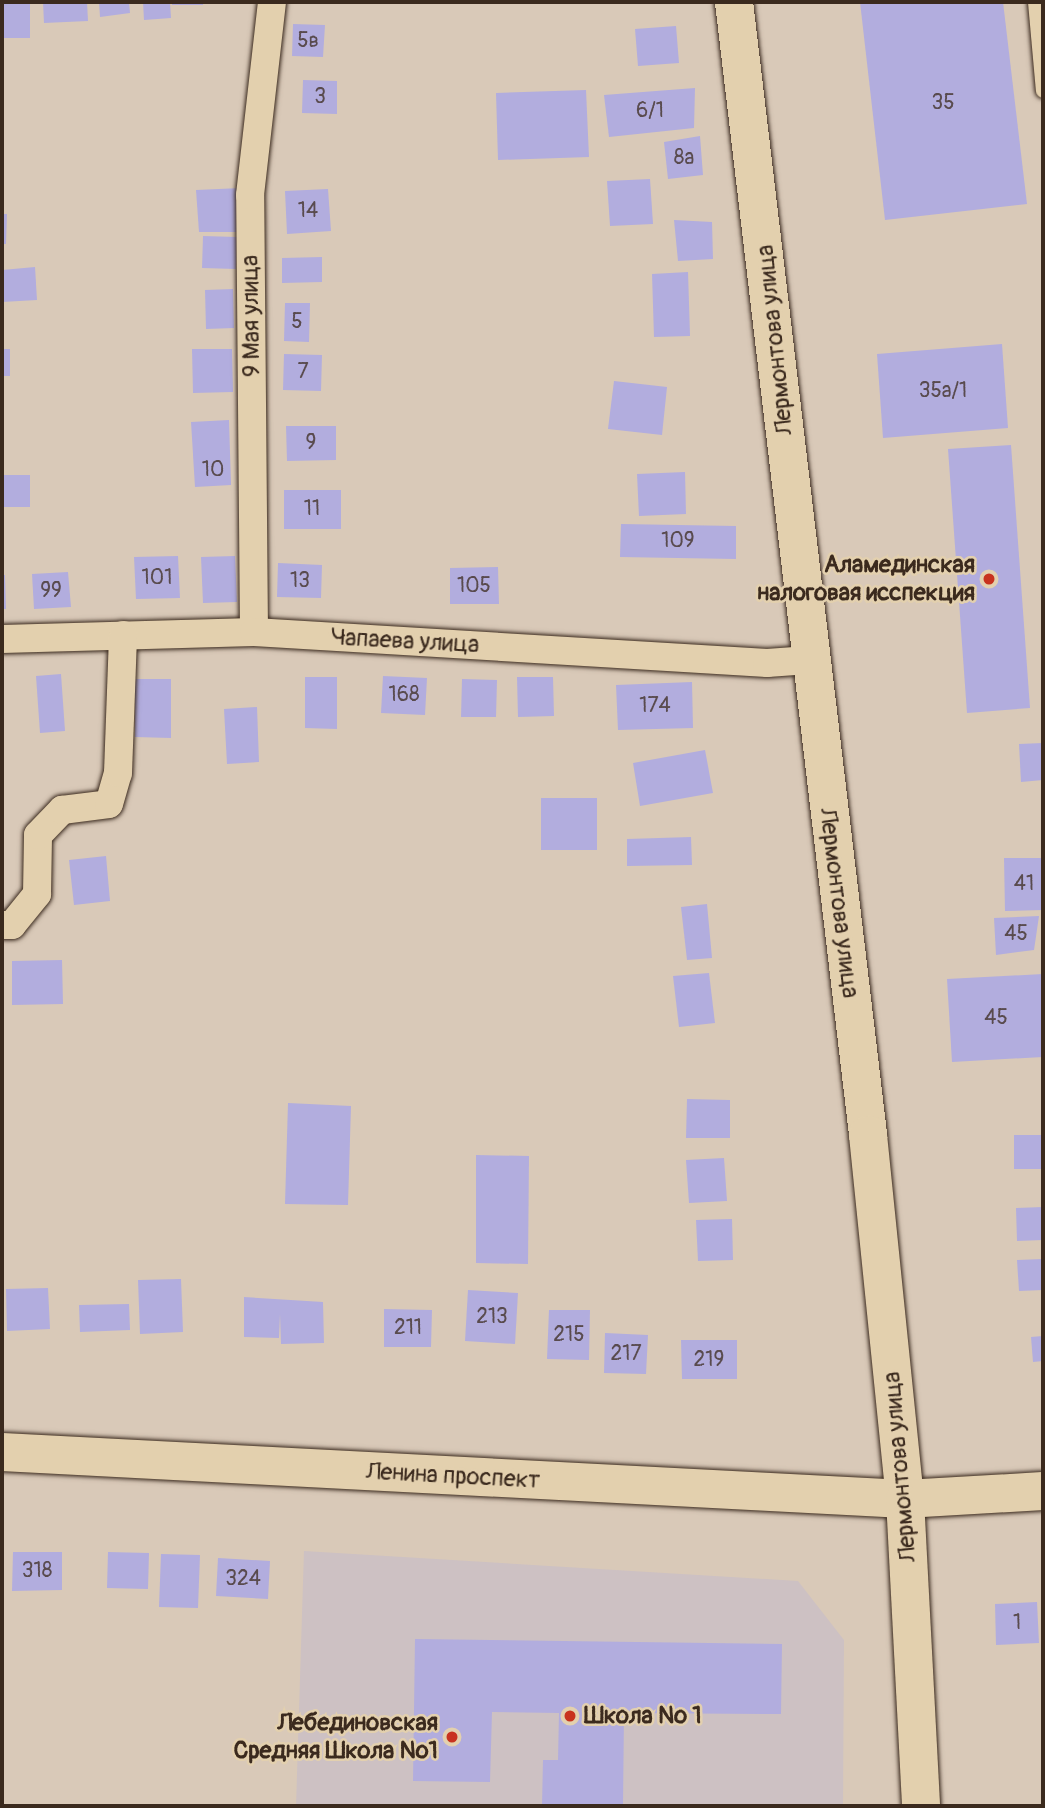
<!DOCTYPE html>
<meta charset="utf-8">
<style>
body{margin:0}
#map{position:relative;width:1045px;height:1808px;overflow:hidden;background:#d9c9b8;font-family:Pangolin,sans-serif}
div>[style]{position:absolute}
.built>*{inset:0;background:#cdc1c3}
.building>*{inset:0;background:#b2adde}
.roads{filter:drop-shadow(0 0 2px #3b2a1e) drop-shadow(0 0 2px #3b2a1e)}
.lane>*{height:14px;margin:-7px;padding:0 7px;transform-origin:7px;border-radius:7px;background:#e3d0ae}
.street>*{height:28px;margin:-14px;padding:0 14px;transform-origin:14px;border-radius:14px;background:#e3d0ae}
.secondary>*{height:38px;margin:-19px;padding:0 19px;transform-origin:19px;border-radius:19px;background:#e3d0ae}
.dots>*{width:19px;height:19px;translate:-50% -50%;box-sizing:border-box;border:4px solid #e3d0ae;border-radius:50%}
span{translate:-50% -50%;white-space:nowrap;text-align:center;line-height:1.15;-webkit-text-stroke:5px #e3d0ae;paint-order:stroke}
.number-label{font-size:21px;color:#594b4e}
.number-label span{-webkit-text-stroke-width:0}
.street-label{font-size:24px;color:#3b2a1e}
.poi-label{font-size:24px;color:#3b2a1e;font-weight:700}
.right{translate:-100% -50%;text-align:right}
.left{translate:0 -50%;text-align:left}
.frame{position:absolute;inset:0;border:4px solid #3b2a1e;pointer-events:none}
</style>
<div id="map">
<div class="built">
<i style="clip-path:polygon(304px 1551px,798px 1581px,844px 1640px,843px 1806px,296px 1806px)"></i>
</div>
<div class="building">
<i style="clip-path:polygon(2px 2px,30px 2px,30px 38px,2px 38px)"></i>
<i style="clip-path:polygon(43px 2px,87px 2px,88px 21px,44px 23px)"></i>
<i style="clip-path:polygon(99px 2px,129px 2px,130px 13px,100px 17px)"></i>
<i style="clip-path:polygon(143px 2px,170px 2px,171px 18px,144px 20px)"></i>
<i style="clip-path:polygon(172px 2px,203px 2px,203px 5px,172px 5px)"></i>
<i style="clip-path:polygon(860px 2px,1003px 2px,1027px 204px,885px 220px)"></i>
<i style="clip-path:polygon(293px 24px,325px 25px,323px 57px,292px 56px)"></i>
<i style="clip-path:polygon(676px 26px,679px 63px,638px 66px,635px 29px)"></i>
<i style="clip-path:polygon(303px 80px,337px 81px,337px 114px,302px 113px)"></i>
<i style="clip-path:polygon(695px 88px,694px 128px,609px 137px,604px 95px)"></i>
<i style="clip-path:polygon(586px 90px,589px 157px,498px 160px,496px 93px)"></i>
<i style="clip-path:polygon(700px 136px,703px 175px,668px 179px,664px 142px)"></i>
<i style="clip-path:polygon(650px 179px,653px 224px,610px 226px,607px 181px)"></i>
<i style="clip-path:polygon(241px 188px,243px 232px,199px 232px,196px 190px)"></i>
<i style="clip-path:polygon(328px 189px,331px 231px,287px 234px,285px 191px)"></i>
<i style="clip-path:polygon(2px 214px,7px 214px,6px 244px,2px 244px)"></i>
<i style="clip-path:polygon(674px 220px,712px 222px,713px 259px,678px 261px)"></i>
<i style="clip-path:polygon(203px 236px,237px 237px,236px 269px,202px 268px)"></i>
<i style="clip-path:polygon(322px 257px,322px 282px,282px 283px,282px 258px)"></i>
<i style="clip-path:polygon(35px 267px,37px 300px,2px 302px,2px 270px)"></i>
<i style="clip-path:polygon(688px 272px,690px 336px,654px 337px,652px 274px)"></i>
<i style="clip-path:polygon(233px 289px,234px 328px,206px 329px,205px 290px)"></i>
<i style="clip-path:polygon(285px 303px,310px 303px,309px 342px,284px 341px)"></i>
<i style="clip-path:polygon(1002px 344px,1008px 428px,883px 438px,877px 354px)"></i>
<i style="clip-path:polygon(2px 349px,10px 349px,10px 376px,2px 376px)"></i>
<i style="clip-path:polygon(192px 349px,232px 349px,233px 392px,193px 393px)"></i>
<i style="clip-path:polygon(284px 354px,322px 355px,321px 391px,283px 390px)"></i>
<i style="clip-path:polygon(614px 381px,667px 387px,662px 435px,608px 429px)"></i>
<i style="clip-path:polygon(229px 420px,231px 485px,195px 487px,191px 422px)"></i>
<i style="clip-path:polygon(286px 426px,336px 426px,336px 460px,287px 461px)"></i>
<i style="clip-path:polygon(1011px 445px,1030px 708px,967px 713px,948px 449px)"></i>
<i style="clip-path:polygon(685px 472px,686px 514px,639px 516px,637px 474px)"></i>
<i style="clip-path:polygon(2px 475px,30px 475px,30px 507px,2px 507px)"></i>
<i style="clip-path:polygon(284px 490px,341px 490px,341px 529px,284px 529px)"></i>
<i style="clip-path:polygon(621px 524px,736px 526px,736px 559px,620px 557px)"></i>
<i style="clip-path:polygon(178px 556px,180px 598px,136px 599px,134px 557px)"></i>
<i style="clip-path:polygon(235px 556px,237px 602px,203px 603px,201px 557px)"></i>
<i style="clip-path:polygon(278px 563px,322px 565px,321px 598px,277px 597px)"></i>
<i style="clip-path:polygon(498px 567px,499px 604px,450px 604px,450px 568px)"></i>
<i style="clip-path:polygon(68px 572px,71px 607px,34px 609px,32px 574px)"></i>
<i style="clip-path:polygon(2px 575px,5px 575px,6px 609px,2px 609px)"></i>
<i style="clip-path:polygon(61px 674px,65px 731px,40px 733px,36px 676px)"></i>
<i style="clip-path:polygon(383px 676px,427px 678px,425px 715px,381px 713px)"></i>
<i style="clip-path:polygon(305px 677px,337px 677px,337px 729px,305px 728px)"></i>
<i style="clip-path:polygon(517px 677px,553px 677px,554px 716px,518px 717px)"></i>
<i style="clip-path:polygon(135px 679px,171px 679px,171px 738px,135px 737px)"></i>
<i style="clip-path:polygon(462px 679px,497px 680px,496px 717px,461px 717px)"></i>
<i style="clip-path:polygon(692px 682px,693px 728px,618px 730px,616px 685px)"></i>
<i style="clip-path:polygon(257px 707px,259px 762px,227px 764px,224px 709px)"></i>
<i style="clip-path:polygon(1043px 743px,1043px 780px,1021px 782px,1019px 744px)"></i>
<i style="clip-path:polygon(705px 750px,713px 793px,640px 806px,633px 763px)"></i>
<i style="clip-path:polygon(541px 798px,597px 798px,597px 850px,541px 850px)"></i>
<i style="clip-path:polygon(691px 837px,692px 865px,627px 866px,627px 839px)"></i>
<i style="clip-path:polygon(106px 856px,110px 901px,74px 905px,69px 860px)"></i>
<i style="clip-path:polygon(1004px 858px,1043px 858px,1043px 910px,1005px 911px)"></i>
<i style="clip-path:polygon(707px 904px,712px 958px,687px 960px,681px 907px)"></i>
<i style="clip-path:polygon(1039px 916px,1034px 950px,996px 955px,994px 918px)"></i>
<i style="clip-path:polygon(62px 960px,63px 1004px,12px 1005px,12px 961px)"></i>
<i style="clip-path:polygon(709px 973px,715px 1023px,679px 1027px,673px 976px)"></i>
<i style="clip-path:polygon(1043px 974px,1043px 1057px,952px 1062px,947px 979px)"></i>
<i style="clip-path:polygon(687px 1099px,730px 1100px,730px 1138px,686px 1138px)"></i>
<i style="clip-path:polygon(288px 1103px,351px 1106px,348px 1205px,285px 1204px)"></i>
<i style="clip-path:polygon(1014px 1135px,1043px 1135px,1043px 1169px,1014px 1169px)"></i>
<i style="clip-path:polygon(476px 1155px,529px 1156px,528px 1264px,476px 1263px)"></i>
<i style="clip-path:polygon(724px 1158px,727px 1201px,689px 1203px,686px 1160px)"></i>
<i style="clip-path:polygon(1043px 1207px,1043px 1240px,1017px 1241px,1016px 1208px)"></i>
<i style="clip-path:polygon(732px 1219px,733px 1260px,698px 1261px,696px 1220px)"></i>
<i style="clip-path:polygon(1043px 1259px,1043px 1290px,1019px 1291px,1017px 1260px)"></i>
<i style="clip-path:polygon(181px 1279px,183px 1332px,140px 1334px,138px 1280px)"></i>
<i style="clip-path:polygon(48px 1288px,50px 1329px,7px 1331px,6px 1289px)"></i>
<i style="clip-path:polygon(468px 1290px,518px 1293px,515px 1344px,465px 1341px)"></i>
<i style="clip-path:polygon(244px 1297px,323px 1302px,324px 1343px,281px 1344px,280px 1314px,279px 1338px,244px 1337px)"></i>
<i style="clip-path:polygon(129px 1304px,130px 1330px,80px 1332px,79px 1305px)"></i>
<i style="clip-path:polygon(384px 1309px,432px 1310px,431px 1347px,384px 1347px)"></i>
<i style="clip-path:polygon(549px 1310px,590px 1310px,589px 1360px,547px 1359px)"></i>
<i style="clip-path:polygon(605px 1333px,648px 1335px,646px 1374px,604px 1373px)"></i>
<i style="clip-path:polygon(1043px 1336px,1043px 1361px,1033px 1362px,1031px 1337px)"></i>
<i style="clip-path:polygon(681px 1340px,737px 1340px,737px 1379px,682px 1379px)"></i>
<i style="clip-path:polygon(13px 1552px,62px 1552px,62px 1590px,12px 1591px)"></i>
<i style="clip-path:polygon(108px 1552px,149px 1553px,148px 1589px,107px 1588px)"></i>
<i style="clip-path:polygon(161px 1554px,200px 1555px,198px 1608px,159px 1607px)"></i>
<i style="clip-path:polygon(218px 1558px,270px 1561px,268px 1599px,216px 1596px)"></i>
<i style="clip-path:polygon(1037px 1602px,1039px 1643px,996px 1645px,995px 1604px)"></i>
<i style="clip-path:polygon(415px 1639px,782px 1644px,781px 1714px,624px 1713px,623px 1806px,542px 1806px,543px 1760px,558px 1760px,559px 1713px,492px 1712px,490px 1782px,413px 1781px)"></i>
</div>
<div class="roads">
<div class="lane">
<i style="left:1035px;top:2px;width:89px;rotate:84.9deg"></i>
</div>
<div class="street">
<i style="left:254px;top:632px;width:437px;rotate:-90.5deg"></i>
<i style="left:250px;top:195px;width:194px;rotate:-83.5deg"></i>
<i style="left:2px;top:639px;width:252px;rotate:-1.6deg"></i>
<i style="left:254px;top:632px;width:514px;rotate:3.46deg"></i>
<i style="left:767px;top:663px;width:42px;rotate:-4.1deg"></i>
<i style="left:2px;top:925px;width:10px"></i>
<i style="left:12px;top:925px;width:40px;rotate:-51deg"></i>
<i style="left:37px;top:894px;width:59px;rotate:-89deg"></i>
<i style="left:38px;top:835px;width:35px;rotate:-46deg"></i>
<i style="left:62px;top:810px;width:47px;rotate:-7.3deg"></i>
<i style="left:109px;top:804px;width:32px;rotate:-74deg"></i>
<i style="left:118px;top:773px;width:138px;rotate:-87.9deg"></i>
</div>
<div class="secondary">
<i style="left:734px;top:2px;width:1141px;rotate:83.25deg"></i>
<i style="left:868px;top:1135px;width:366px;rotate:84.2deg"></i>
<i style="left:905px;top:1499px;width:307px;rotate:87deg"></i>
<i style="left:2px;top:1452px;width:904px;rotate:2.98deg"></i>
<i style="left:905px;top:1499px;width:138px;rotate:-3.3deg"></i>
</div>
</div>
<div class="dots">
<i style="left:989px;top:579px;background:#c8321e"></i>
<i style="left:570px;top:1716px;background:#c8321e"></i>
<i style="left:452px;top:1737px;background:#c8321e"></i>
</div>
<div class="number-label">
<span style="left:308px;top:41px">5в</span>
<span style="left:320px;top:97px">3</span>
<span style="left:943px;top:103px">35</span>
<span style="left:650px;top:111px">6/1</span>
<span style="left:684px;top:158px">8а</span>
<span style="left:308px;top:211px">14</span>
<span style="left:297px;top:322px">5</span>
<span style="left:303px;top:372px">7</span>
<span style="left:943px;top:391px">35а/1</span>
<span style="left:311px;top:443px">9</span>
<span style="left:213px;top:470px">10</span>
<span style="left:312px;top:509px">11</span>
<span style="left:678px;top:541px">109</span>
<span style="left:157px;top:578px">101</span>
<span style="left:300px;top:581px">13</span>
<span style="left:474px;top:586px">105</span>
<span style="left:51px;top:591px">99</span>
<span style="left:404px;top:695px">168</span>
<span style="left:655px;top:706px">174</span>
<span style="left:1024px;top:884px">41</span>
<span style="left:1016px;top:934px">45</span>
<span style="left:996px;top:1018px">45</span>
<span style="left:492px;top:1317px">213</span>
<span style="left:408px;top:1328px">211</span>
<span style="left:569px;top:1335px">215</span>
<span style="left:626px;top:1354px">217</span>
<span style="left:709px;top:1360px">219</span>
<span style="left:37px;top:1571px">318</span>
<span style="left:243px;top:1579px">324</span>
<span style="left:1017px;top:1623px">1</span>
</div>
<div class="street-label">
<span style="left:251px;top:316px;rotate:-91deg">9 Мая улица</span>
<span style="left:775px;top:340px;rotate:-96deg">Лермонтова улица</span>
<span style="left:405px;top:641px;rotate:3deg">Чапаева улица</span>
<span style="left:839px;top:903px;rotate:83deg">Лермонтова улица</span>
<span style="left:900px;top:1467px;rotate:-95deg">Лермонтова улица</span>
<span style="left:453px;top:1476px;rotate:3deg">Ленина проспект</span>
</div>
<div class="poi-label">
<span class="right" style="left:975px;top:579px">Аламединская<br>налоговая исспекция</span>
<span class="left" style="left:584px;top:1716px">Школа № 1</span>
<span class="right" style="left:438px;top:1737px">Лебединовская<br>Средняя Школа №1</span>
</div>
<div class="frame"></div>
</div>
